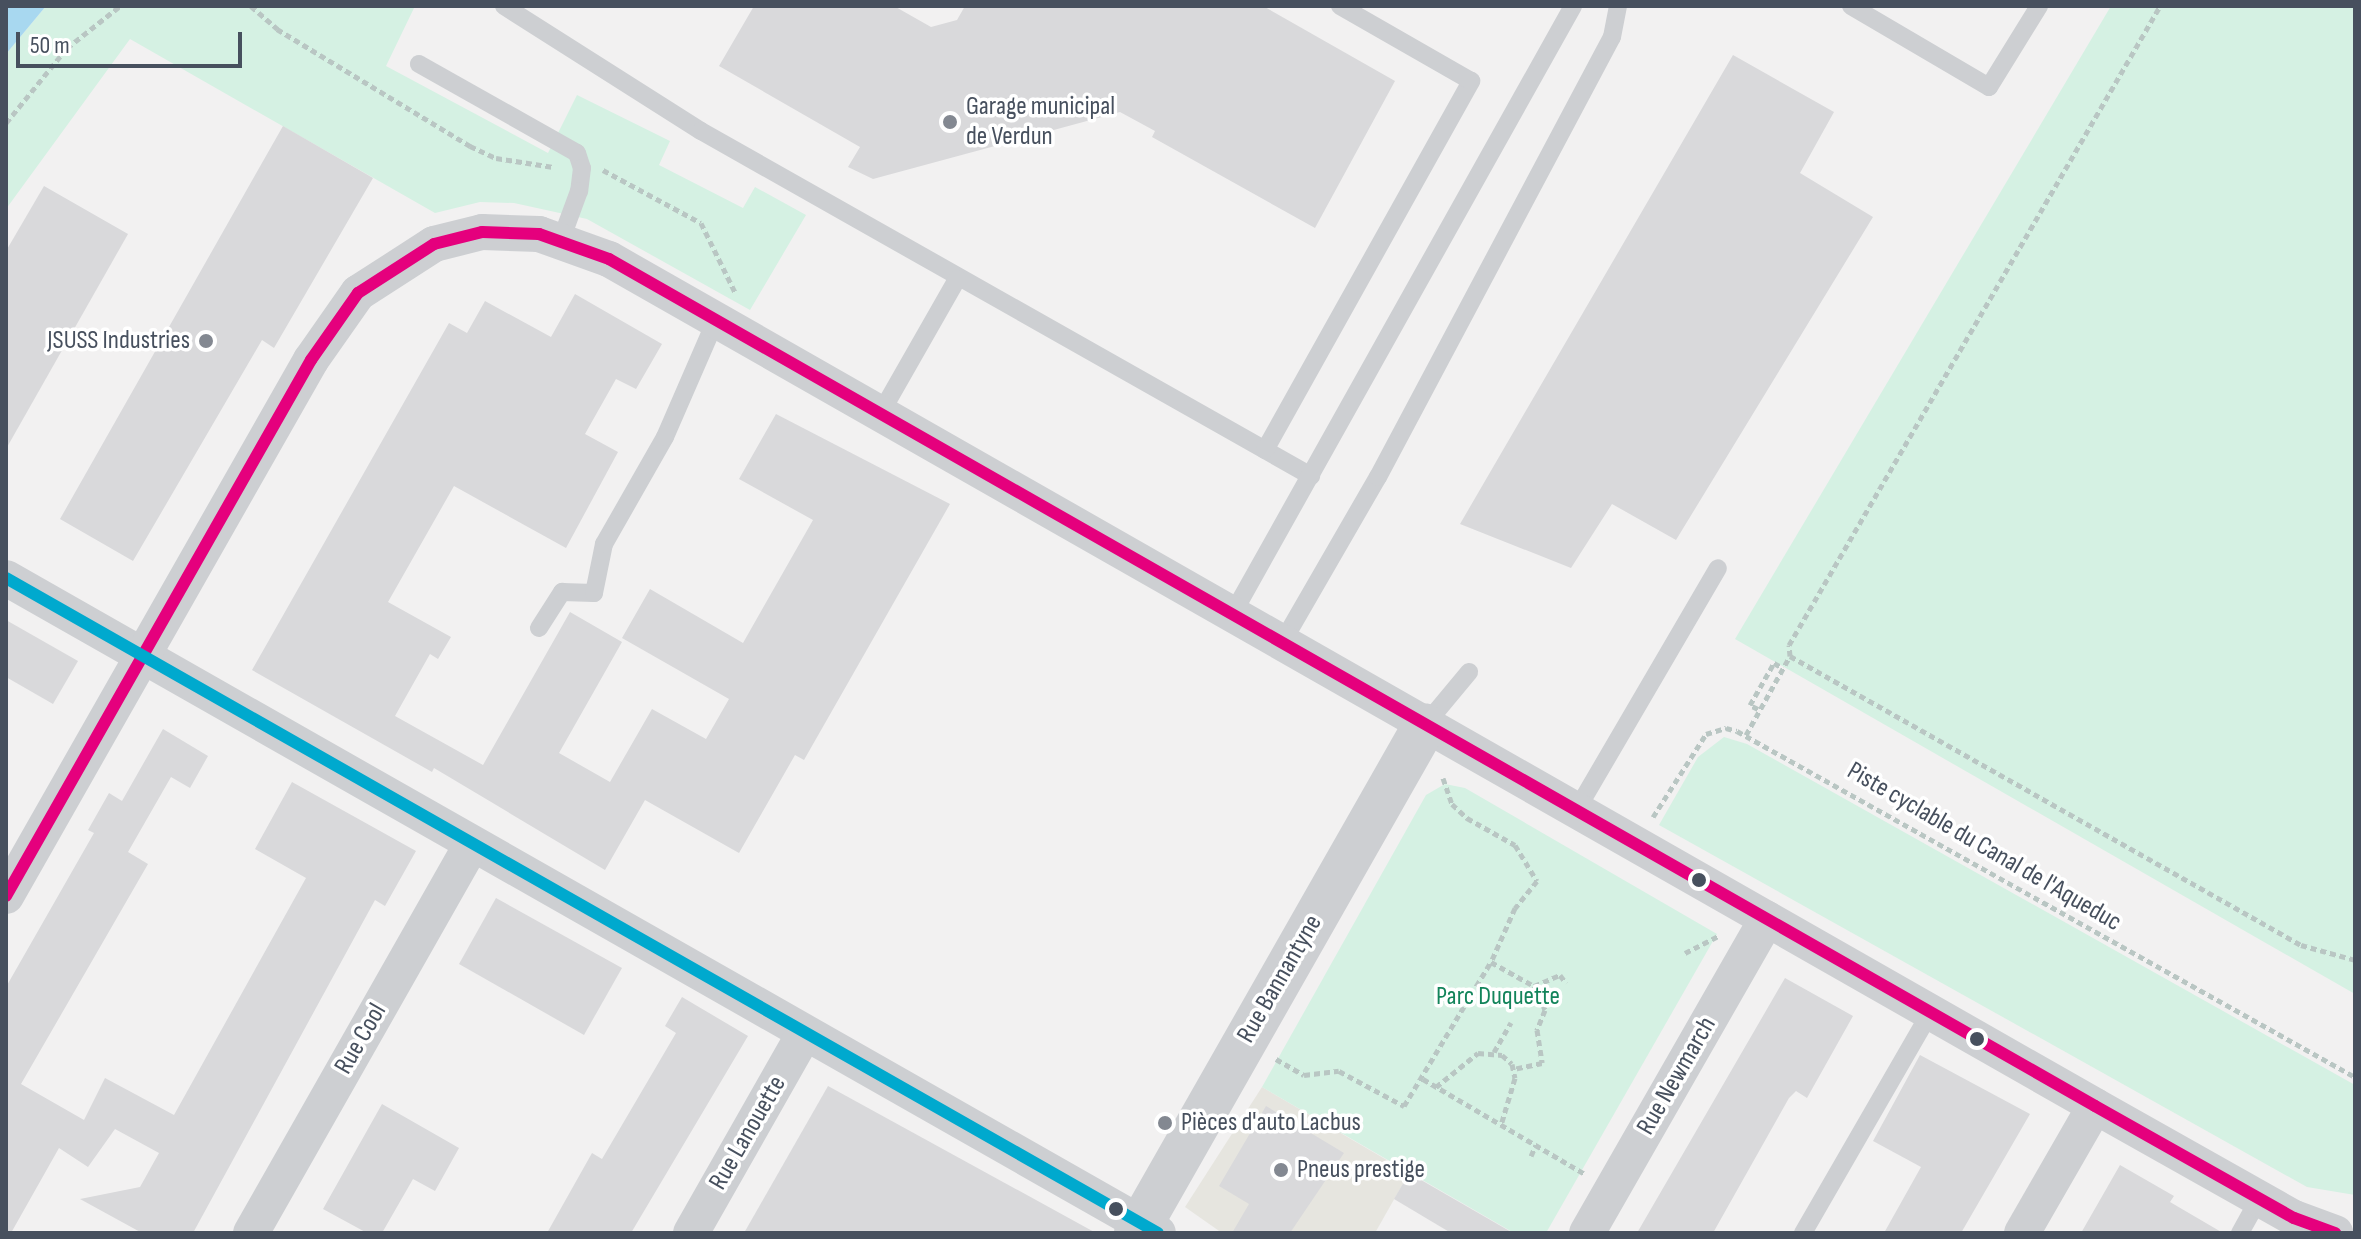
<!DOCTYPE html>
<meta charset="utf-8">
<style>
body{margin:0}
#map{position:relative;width:2361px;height:1239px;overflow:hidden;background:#f2f1f1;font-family:"Sofia Sans Condensed",sans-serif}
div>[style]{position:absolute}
.commercial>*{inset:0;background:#e6e5df}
.green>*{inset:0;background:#d5f1e3}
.water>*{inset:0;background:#a8d8f0}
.building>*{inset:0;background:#d9d9db}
.path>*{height:5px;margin-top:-2.5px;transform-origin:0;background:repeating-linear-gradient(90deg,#b9c6c3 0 6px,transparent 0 10px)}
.service>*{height:18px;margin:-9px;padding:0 9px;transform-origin:9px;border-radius:9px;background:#cdcfd2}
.minor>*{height:36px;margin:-18px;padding:0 18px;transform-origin:18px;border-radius:18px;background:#cdcfd2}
.tertiary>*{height:44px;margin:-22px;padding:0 22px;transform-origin:22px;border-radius:22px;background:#cdcfd2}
.bus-1>*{height:12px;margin:-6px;padding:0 6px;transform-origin:6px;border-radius:6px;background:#e5007d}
.bus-2>*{height:12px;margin:-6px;padding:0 6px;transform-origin:6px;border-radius:6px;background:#00a9ce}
.dots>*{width:22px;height:22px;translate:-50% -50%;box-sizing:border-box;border:4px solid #fff;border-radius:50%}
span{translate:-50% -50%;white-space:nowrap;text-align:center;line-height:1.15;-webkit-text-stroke:7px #fff;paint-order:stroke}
.poi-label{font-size:26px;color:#47505e}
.left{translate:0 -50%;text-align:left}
.right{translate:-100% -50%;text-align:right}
.street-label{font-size:26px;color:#47505e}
.park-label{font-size:26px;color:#13845b}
.frame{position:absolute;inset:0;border:8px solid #47505e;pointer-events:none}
.scale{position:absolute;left:16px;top:32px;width:226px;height:36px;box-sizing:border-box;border:4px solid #47505e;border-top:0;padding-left:10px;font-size:24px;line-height:28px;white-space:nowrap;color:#47505e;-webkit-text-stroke:6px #fff;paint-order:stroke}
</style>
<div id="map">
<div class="commercial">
<i style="clip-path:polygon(1262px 1087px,1409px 1173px,1375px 1233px,1222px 1233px,1185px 1207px)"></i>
</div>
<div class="green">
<i style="clip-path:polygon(46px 6px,415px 6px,386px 66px,548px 153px,577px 95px,670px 141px,659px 165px,743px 208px,755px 187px,806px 215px,750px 310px,587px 219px,514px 203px,480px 202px,435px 213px,130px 39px,6px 209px,6px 54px)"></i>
<i style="clip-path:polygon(2111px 6px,2355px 6px,2355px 994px,1735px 639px)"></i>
<i style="clip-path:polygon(1724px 737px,1747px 744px,2355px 1085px,2355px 1195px,2307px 1187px,1659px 825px,1698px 757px)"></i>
<i style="clip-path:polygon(1445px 784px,1465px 788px,1717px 934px,1546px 1233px,1514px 1233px,1262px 1087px,1426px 795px)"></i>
</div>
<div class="water">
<i style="clip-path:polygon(6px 6px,46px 6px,6px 54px)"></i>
</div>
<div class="building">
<i style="clip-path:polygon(754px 6px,894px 6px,931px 27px,957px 20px,965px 6px,1263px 6px,1395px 81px,1315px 228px,1152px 137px,1155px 131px,1120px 112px,873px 179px,848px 167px,860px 147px,719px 66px)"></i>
<i style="clip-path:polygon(1733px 55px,1834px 112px,1800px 173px,1873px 217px,1676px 540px,1612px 504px,1571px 568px,1460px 524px)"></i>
<i style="clip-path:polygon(283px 126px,373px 178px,274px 348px,262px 340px,133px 561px,60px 519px)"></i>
<i style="clip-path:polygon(44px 186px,128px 234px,6px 449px,6px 251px)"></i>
<i style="clip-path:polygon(575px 294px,662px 344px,636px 389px,616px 379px,585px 434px,618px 452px,566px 548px,454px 486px,388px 602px,451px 637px,438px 659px,430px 654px,395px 716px,483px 765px,570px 612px,622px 642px,559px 753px,610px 782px,652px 709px,706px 739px,729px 699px,622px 638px,650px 589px,743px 643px,813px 520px,739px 479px,776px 414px,950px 504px,804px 760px,795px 755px,739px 853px,645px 800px,605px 870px,434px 768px,432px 772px,252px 670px,449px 323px,467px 333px,485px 301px,551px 337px)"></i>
<i style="clip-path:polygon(6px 620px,78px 661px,53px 704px,6px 677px)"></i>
<i style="clip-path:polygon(163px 729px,208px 756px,190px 788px,171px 777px,128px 852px,148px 864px,21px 1084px,84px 1120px,105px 1078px,174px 1115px,306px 878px,255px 849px,292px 782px,416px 851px,385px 906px,375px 900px,193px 1233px,142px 1233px,80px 1199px,140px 1187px,159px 1153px,115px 1129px,88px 1167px,59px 1148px,11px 1233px,6px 1233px,6px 987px,94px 833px,88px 830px,109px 793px,122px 801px)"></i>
<i style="clip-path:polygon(496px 898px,622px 968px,584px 1035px,459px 964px)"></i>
<i style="clip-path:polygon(1785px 978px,1853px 1016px,1807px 1098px,1796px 1091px,1789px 1098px,1713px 1233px,1637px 1233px)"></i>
<i style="clip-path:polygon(682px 997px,748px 1036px,631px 1233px,547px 1233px,592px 1153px,602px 1159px,676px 1033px,665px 1026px)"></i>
<i style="clip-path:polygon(1920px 1055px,2030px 1114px,1961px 1233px,1884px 1233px,1921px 1167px,1873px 1141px)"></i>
<i style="clip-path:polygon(828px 1086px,1096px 1233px,744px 1233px)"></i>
<i style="clip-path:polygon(382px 1104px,459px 1148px,435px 1191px,413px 1179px,382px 1233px,367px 1233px,323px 1209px)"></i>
<i style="clip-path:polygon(1266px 1106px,1344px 1153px,1290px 1233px,1232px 1233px,1249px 1204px,1219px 1186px)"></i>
<i style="clip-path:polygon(2120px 1165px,2174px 1196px,2170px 1202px,2223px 1233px,2081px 1233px)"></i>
<i style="clip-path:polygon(1409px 1173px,1513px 1233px,1451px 1233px,1394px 1199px)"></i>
</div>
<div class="path">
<i style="left:251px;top:6px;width:35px;rotate:41deg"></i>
<i style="left:277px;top:29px;width:226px;rotate:31.2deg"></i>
<i style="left:470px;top:146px;width:29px;rotate:25deg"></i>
<i style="left:496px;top:158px;width:58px;rotate:9deg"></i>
<i style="left:6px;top:123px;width:97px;rotate:-50.9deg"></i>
<i style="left:67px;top:48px;width:68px;rotate:-38.4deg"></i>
<i style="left:603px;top:170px;width:111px;rotate:28.4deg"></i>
<i style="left:701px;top:223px;width:77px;rotate:63.8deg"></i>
<i style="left:1790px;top:656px;width:587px;rotate:29.49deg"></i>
<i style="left:2301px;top:945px;width:56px;rotate:15.5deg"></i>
<i style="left:1758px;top:709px;width:9px;rotate:-153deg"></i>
<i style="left:1750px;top:705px;width:48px;rotate:-60.3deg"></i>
<i style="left:1774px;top:663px;width:10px;rotate:29deg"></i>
<i style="left:1746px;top:735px;width:90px;rotate:-60.9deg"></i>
<i style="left:1790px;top:656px;width:11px;rotate:-95deg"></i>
<i style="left:1789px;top:645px;width:739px;rotate:-59.86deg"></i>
<i style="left:1443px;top:778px;width:28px;rotate:71deg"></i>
<i style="left:1452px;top:804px;width:21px;rotate:43deg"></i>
<i style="left:1467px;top:818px;width:55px;rotate:29.4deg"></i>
<i style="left:1515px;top:845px;width:42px;rotate:58.6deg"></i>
<i style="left:1537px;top:881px;width:35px;rotate:129deg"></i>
<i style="left:1515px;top:908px;width:59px;rotate:114deg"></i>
<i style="left:1491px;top:962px;width:49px;rotate:29.2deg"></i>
<i style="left:1534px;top:986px;width:26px;rotate:65deg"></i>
<i style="left:1545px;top:1010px;width:22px;rotate:112deg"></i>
<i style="left:1537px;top:1030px;width:33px;rotate:81deg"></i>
<i style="left:1542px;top:1063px;width:29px;rotate:168deg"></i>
<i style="left:1653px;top:817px;width:98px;rotate:-57.4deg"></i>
<i style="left:1706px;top:734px;width:21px;rotate:-17deg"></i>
<i style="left:1726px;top:728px;width:11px;rotate:15deg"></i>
<i style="left:1737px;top:731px;width:708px;rotate:29.24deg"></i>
<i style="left:1685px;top:953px;width:39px;rotate:-27deg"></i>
<i style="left:1534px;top:986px;width:28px;rotate:-23deg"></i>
<i style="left:1560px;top:975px;width:10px;rotate:53deg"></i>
<i style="left:1494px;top:1052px;width:34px;rotate:-60deg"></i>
<i style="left:1276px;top:1059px;width:32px;rotate:30deg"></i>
<i style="left:1304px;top:1075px;width:35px;rotate:-7deg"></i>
<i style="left:1339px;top:1071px;width:74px;rotate:28.3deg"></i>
<i style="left:1404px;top:1106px;width:168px;rotate:-58.9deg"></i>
<i style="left:1423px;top:1079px;width:188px;rotate:30.4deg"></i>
<i style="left:1436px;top:1087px;width:54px;rotate:-39deg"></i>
<i style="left:1478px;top:1053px;width:24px;rotate:5deg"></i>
<i style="left:1502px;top:1055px;width:13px;rotate:42deg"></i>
<i style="left:1512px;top:1064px;width:14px;rotate:78deg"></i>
<i style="left:1515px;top:1078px;width:49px;rotate:106.6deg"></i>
<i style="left:1531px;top:1156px;width:12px;rotate:-66deg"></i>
</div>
<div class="service">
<i style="left:504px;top:6px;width:233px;rotate:32.4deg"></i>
<i style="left:701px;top:131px;width:701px;rotate:29.49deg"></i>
<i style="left:1851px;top:6px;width:160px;rotate:30.4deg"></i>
<i style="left:1989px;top:87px;width:95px;rotate:-58.3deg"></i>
<i style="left:419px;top:64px;width:181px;rotate:29.4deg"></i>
<i style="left:577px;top:153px;width:16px;rotate:72deg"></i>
<i style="left:582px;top:168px;width:23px;rotate:97deg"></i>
<i style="left:579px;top:191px;width:52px;rotate:110.2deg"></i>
<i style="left:879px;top:416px;width:158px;rotate:-60.3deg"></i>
<i style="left:1265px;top:450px;width:423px;rotate:-60.8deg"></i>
<i style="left:1471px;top:81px;width:151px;rotate:-150.2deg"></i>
<i style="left:1232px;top:615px;width:698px;rotate:-60.75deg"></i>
<i style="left:539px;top:628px;width:43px;rotate:-57.4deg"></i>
<i style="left:562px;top:592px;width:32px;rotate:2deg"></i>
<i style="left:594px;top:593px;width:50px;rotate:-78.5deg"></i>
<i style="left:604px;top:544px;width:123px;rotate:-60.3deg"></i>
<i style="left:665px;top:437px;width:125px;rotate:-66.5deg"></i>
<i style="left:1282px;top:643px;width:192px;rotate:-60deg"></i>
<i style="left:1378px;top:477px;width:498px;rotate:-62deg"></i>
<i style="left:1612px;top:37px;width:32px;rotate:-79deg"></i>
<i style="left:1425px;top:725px;width:69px;rotate:-50.3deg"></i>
<i style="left:1576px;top:811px;width:281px;rotate:-59.7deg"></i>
<i style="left:1803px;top:1233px;width:254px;rotate:-60deg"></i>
<i style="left:2240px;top:1233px;width:39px;rotate:-61deg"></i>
</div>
<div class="minor">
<i style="left:6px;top:578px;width:1325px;rotate:29.62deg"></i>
<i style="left:6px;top:896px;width:617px;rotate:-60.36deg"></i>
<i style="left:311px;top:360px;width:82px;rotate:-55deg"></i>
<i style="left:358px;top:293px;width:90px;rotate:-32.8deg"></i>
<i style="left:434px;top:244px;width:49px;rotate:-14deg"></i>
<i style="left:482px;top:232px;width:57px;rotate:2deg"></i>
<i style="left:539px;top:234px;width:74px;rotate:19.7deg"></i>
<i style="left:609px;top:259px;width:1710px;rotate:29.68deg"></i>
<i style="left:2095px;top:1106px;width:228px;rotate:29.4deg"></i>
<i style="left:2294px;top:1218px;width:44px;rotate:20.1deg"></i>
<i style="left:251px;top:1233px;width:446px;rotate:-60.4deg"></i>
<i style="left:691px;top:1233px;width:229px;rotate:-60.4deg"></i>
<i style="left:1587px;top:1233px;width:362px;rotate:-60.2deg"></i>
<i style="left:2022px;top:1233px;width:146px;rotate:-60.1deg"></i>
</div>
<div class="tertiary">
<i style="left:1136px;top:1233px;width:584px;rotate:-60.36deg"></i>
</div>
<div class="bus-1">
<i style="left:6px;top:896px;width:617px;rotate:-60.36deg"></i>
<i style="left:311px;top:360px;width:82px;rotate:-55deg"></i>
<i style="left:358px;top:293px;width:90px;rotate:-32.8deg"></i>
<i style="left:434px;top:244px;width:49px;rotate:-14deg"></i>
<i style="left:482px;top:232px;width:57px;rotate:2deg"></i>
<i style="left:539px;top:234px;width:74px;rotate:19.7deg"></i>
<i style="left:609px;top:259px;width:1710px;rotate:29.68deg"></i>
<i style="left:2095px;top:1106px;width:228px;rotate:29.4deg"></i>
<i style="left:2294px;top:1218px;width:44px;rotate:20.1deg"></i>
</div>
<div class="bus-2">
<i style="left:6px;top:578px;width:1325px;rotate:29.62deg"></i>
</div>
<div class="dots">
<i style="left:950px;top:122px;background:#838891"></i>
<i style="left:206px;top:341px;background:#838891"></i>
<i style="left:1699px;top:880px;background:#47505e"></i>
<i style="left:1977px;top:1039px;background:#47505e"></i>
<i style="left:1165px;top:1123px;background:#838891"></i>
<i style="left:1281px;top:1170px;background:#838891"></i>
<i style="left:1116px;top:1209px;background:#47505e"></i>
</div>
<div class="poi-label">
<span class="left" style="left:966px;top:122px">Garage municipal<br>de Verdun</span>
<span class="right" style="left:190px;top:341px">JSUSS Industries</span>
<span class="left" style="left:1181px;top:1123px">Pièces d'auto Lacbus</span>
<span class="left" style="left:1297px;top:1170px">Pneus prestige</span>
</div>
<div class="street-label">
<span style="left:1984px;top:847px;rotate:30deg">Piste cyclable du Canal de l'Aqueduc</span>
<span style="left:1280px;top:979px;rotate:-60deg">Rue Bannantyne</span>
<span style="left:361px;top:1039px;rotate:-60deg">Rue Cool</span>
<span style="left:1677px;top:1076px;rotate:-60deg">Rue Newmarch</span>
<span style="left:748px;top:1133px;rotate:-60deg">Rue Lanouette</span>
</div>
<div class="park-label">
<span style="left:1498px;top:997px">Parc Duquette</span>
</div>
<div class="frame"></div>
<div class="scale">50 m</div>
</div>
